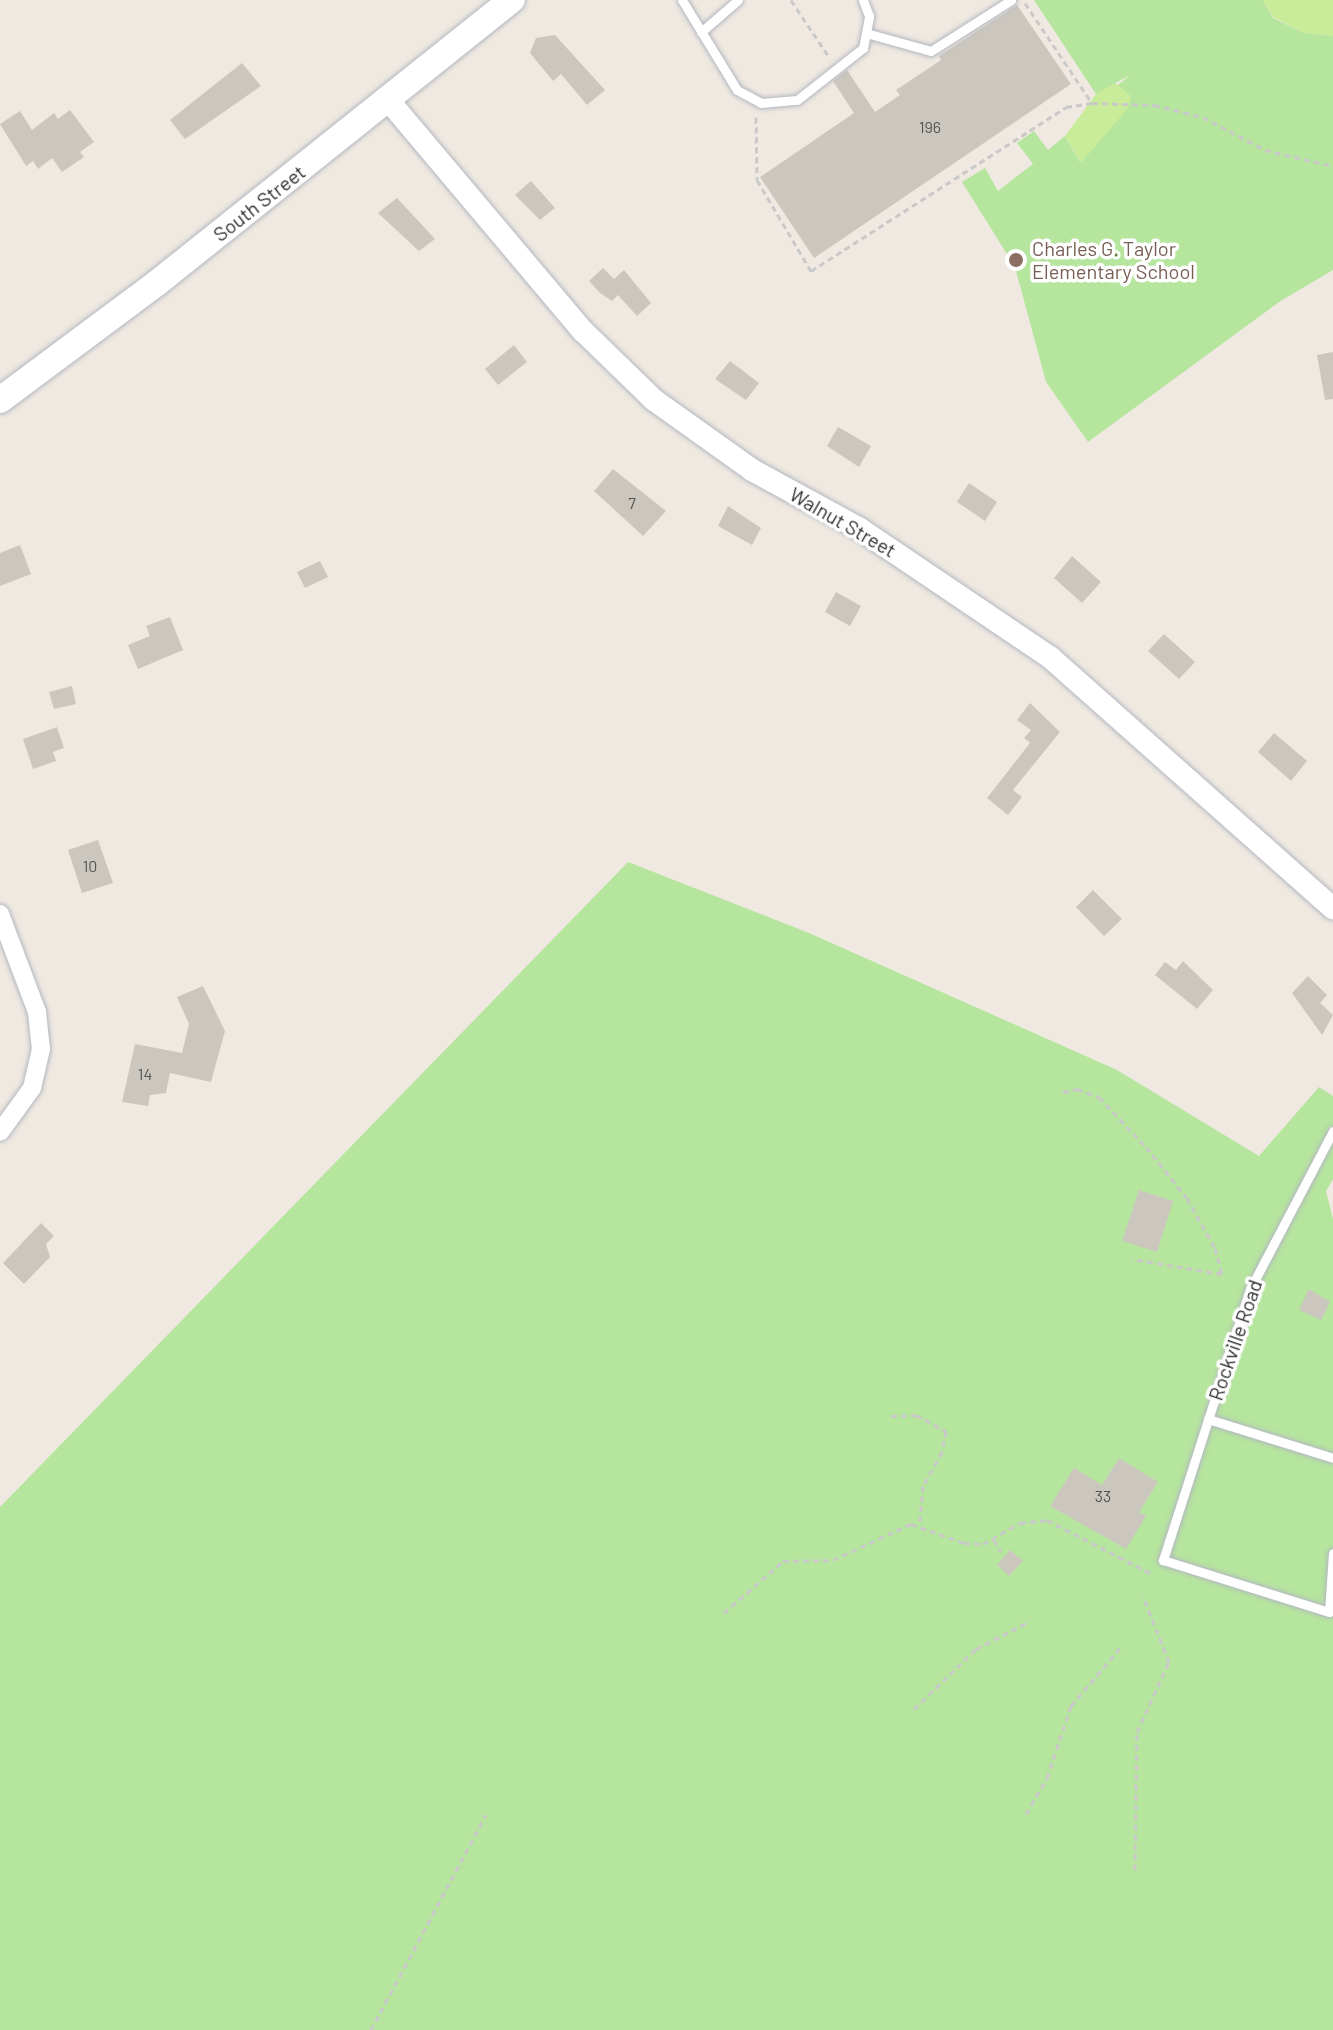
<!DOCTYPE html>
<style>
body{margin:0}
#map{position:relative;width:1333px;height:2030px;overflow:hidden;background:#efe9e1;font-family:Barlow,sans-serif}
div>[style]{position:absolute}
.green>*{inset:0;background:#b6e59e}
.pitch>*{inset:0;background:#c9ec9a}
.building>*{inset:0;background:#cbc7bf}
.path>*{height:3px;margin-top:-1.5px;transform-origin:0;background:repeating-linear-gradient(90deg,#c9c9c9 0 6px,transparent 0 10px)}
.roads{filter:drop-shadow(0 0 2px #b4b7c1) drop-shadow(0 0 2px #b4b7c1)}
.service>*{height:9px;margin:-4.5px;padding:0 4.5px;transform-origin:4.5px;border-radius:4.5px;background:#fff}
.minor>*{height:18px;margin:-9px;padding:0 9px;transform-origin:9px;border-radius:9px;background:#fff}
.tertiary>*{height:22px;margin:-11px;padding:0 11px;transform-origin:11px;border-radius:11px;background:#fff}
.secondary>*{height:26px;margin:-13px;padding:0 13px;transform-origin:13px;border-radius:13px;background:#fff}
.dots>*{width:22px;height:22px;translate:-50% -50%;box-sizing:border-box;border:4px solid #fff;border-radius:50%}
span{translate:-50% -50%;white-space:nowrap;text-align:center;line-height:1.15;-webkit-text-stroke:7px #fff;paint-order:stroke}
.number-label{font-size:16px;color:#555452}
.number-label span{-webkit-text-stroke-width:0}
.street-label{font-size:20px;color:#2e2e2e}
.education-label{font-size:20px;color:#785e54}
.left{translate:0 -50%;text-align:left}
</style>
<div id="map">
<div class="green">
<i style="clip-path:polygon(1034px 0,1263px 0,1273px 18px,1304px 33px,1333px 36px,1333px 270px,1279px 302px,1088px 442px,1046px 382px,1015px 267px,962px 182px,985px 168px,998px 191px,1033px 164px,1017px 143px,1034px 131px,1048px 150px,1065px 136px,1080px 162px,1122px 92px,1117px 86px,1130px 75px,1096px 94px)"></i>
<i style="clip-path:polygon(628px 862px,809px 933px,1117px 1070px,1259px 1156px,1319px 1087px,1333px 1096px,1333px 1179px,1326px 1191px,1333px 1219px,1333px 2030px,0 2030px,0 1507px)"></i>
</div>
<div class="pitch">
<i style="clip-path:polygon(1263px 0,1333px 0,1333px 36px,1304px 33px,1273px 17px)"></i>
<i style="clip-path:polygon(1115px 83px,1131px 96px,1128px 108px,1081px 163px,1065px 136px,1096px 94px)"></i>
</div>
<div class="building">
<i style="clip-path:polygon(1017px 5px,1071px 84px,814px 258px,760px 177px,854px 113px,833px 81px,847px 70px,875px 112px,900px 95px,896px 90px,941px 60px,939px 56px)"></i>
<i style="clip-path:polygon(555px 35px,605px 90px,587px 105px,561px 74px,553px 81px,530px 53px,536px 38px)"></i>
<i style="clip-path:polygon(242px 63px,261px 86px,185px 139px,170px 120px)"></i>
<i style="clip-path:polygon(70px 110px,94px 142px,80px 152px,84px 157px,62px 172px,52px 158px,38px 169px,33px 161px,26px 166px,0 124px,20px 111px,32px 130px,54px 113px,58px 119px)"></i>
<i style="clip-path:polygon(531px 181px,555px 208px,540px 220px,515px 195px)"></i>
<i style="clip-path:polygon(397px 198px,435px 239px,419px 251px,378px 213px)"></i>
<i style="clip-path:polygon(603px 268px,614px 279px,624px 270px,651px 303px,637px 316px,618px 295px,612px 301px,600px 293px,589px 281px)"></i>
<i style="clip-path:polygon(514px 345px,527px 362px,498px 385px,485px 369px)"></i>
<i style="clip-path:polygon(1333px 352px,1333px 399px,1325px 400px,1317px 355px)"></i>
<i style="clip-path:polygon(730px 361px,759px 383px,746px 400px,715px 379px)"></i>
<i style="clip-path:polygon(838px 427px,871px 446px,859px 467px,827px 446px)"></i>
<i style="clip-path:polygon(613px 469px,666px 511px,643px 536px,594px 491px)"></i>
<i style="clip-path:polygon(969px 483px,997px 502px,985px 521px,957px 502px)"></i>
<i style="clip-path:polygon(728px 506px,761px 528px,752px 545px,718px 526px)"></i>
<i style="clip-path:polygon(20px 545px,31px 574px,0 586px,0 553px)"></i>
<i style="clip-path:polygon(1072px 556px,1101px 582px,1082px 603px,1054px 578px)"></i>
<i style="clip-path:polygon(320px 561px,328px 577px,305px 588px,297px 572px)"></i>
<i style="clip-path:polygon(836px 592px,861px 606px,850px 626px,825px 612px)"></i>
<i style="clip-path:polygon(170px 617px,183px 650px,138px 669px,128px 645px,150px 636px,146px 626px)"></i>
<i style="clip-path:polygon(1164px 634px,1195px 662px,1179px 679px,1148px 651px)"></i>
<i style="clip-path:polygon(72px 686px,76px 704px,54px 709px,49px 692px)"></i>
<i style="clip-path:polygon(1030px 703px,1060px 732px,1013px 790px,1022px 797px,1008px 815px,987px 798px,1030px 743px,1024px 738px,1031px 730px,1017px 720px)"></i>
<i style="clip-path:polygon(57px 727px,64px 748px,53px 752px,56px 761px,33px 769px,23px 739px)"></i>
<i style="clip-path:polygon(1274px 733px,1307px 761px,1291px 781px,1258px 752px)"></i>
<i style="clip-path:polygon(98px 840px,113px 883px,82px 893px,68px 850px)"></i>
<i style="clip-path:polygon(1093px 890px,1122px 919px,1104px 936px,1076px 907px)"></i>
<i style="clip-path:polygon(1183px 961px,1213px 990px,1197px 1009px,1155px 975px,1165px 962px,1176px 970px)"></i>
<i style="clip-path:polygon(1308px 976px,1327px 995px,1320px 1003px,1333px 1015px,1322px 1035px,1292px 993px)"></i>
<i style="clip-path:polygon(203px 986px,225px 1031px,211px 1082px,170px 1073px,166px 1093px,150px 1095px,148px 1106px,122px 1102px,135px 1044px,182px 1053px,189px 1024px,177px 997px)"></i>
<i style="clip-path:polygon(1139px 1190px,1173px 1201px,1157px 1252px,1122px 1241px)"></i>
<i style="clip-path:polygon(41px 1223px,54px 1236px,46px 1244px,50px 1257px,24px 1284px,3px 1263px)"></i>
<i style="clip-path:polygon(1309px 1289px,1330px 1302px,1321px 1320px,1299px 1310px)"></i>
<i style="clip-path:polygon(1119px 1458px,1158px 1482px,1139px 1512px,1146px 1516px,1126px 1549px,1050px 1506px,1074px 1468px,1102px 1485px)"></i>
<i style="clip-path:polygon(1010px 1550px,1023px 1561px,1009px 1576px,997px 1565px)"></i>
</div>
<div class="path">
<i style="left:791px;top:0;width:69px;rotate:56.3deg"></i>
<i style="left:1025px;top:3px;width:120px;rotate:56.2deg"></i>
<i style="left:1092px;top:103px;width:62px;rotate:1.8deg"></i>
<i style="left:1154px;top:105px;width:50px;rotate:13.8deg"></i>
<i style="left:1203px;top:117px;width:70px;rotate:28deg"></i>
<i style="left:1265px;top:150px;width:70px;rotate:13.2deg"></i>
<i style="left:756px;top:117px;width:63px;rotate:89.1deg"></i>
<i style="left:757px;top:180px;width:106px;rotate:59.3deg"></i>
<i style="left:811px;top:271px;width:303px;rotate:-32.7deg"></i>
<i style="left:1066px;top:107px;width:26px;rotate:-9deg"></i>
<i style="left:1063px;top:1092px;width:14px;rotate:-12deg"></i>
<i style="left:1077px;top:1089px;width:23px;rotate:20deg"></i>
<i style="left:1099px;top:1097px;width:69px;rotate:46.8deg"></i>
<i style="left:1146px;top:1147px;width:65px;rotate:51.2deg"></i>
<i style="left:1187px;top:1198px;width:57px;rotate:60.8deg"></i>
<i style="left:1215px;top:1248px;width:27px;rotate:75deg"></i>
<i style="left:1222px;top:1274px;width:91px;rotate:-170.5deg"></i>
<i style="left:891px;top:1416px;width:25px;rotate:-2deg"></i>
<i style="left:916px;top:1415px;width:34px;rotate:28deg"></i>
<i style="left:946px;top:1431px;width:21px;rotate:101deg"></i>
<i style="left:942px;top:1452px;width:39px;rotate:119deg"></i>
<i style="left:923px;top:1486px;width:38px;rotate:95deg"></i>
<i style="left:994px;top:1540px;width:14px;rotate:60deg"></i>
<i style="left:724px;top:1613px;width:79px;rotate:-41.4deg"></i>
<i style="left:783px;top:1561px;width:50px;rotate:-1.1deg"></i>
<i style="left:833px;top:1560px;width:86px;rotate:-24.8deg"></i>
<i style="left:911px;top:1524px;width:56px;rotate:19.7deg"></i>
<i style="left:964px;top:1543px;width:19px;rotate:3deg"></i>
<i style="left:983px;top:1544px;width:43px;rotate:-29.6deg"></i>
<i style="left:1020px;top:1523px;width:27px;rotate:-6deg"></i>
<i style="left:1047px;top:1520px;width:120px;rotate:27.2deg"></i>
<i style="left:914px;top:1709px;width:86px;rotate:-44.1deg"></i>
<i style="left:976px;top:1649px;width:59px;rotate:-27.4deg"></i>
<i style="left:1026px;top:1814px;width:42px;rotate:-59.7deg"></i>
<i style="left:1047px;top:1778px;width:76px;rotate:-71.6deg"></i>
<i style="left:1071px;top:1706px;width:77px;rotate:-49.7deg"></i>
<i style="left:1135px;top:1870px;width:138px;rotate:-89.2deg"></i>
<i style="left:1137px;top:1732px;width:77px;rotate:-65.4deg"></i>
<i style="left:1169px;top:1662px;width:71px;rotate:-111.5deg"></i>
<i style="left:371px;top:2030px;width:244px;rotate:-61.9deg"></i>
</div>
<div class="roads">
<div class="service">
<i style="left:682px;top:0;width:105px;rotate:58.6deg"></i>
<i style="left:737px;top:90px;width:27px;rotate:28deg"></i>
<i style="left:761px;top:103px;width:36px;rotate:-5deg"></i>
<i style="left:797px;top:100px;width:84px;rotate:-38.2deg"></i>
<i style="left:863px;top:48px;width:33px;rotate:-79deg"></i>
<i style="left:869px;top:16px;width:17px;rotate:-111deg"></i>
<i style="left:701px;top:32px;width:49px;rotate:-40.9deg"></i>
<i style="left:866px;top:33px;width:67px;rotate:15.5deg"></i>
<i style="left:931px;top:51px;width:95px;rotate:-32.5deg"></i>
<i style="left:1333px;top:1131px;width:178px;rotate:117.7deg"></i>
<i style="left:1250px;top:1289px;width:285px;rotate:107.8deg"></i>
<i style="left:1163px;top:1560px;width:174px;rotate:17.4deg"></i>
<i style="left:1329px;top:1612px;width:59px;rotate:-86.1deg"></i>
<i style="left:1208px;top:1419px;width:131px;rotate:17.3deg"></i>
</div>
<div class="minor">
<i style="left:0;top:914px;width:105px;rotate:69.3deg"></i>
<i style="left:37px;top:1012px;width:37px;rotate:84deg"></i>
<i style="left:41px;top:1049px;width:40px;rotate:103deg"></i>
<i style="left:32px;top:1088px;width:54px;rotate:126deg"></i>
</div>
<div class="tertiary">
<i style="left:389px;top:101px;width:301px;rotate:49.9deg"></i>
<i style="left:583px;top:331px;width:99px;rotate:44.2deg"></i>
<i style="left:654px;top:400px;width:120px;rotate:35.5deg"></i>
<i style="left:752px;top:470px;width:123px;rotate:28.6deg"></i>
<i style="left:860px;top:529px;width:230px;rotate:34deg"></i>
<i style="left:1051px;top:658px;width:377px;rotate:41.6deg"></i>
</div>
<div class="secondary">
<i style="left:0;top:400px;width:196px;rotate:-36.7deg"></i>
<i style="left:157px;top:283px;width:454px;rotate:-38.6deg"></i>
</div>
</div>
<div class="dots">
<i style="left:1016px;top:260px;background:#8d6e63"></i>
</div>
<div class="number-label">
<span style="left:930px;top:127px">196</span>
<span style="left:632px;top:503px">7</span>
<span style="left:90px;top:866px">10</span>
<span style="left:145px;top:1074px">14</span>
<span style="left:1103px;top:1496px">33</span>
</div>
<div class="street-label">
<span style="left:259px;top:203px;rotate:-38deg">South Street</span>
<span style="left:843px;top:522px;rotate:30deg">Walnut Street</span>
<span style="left:1235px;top:1340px;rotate:-71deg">Rockville Road</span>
</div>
<div class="education-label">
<span class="left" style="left:1032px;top:260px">Charles G. Taylor<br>Elementary School</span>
</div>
</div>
